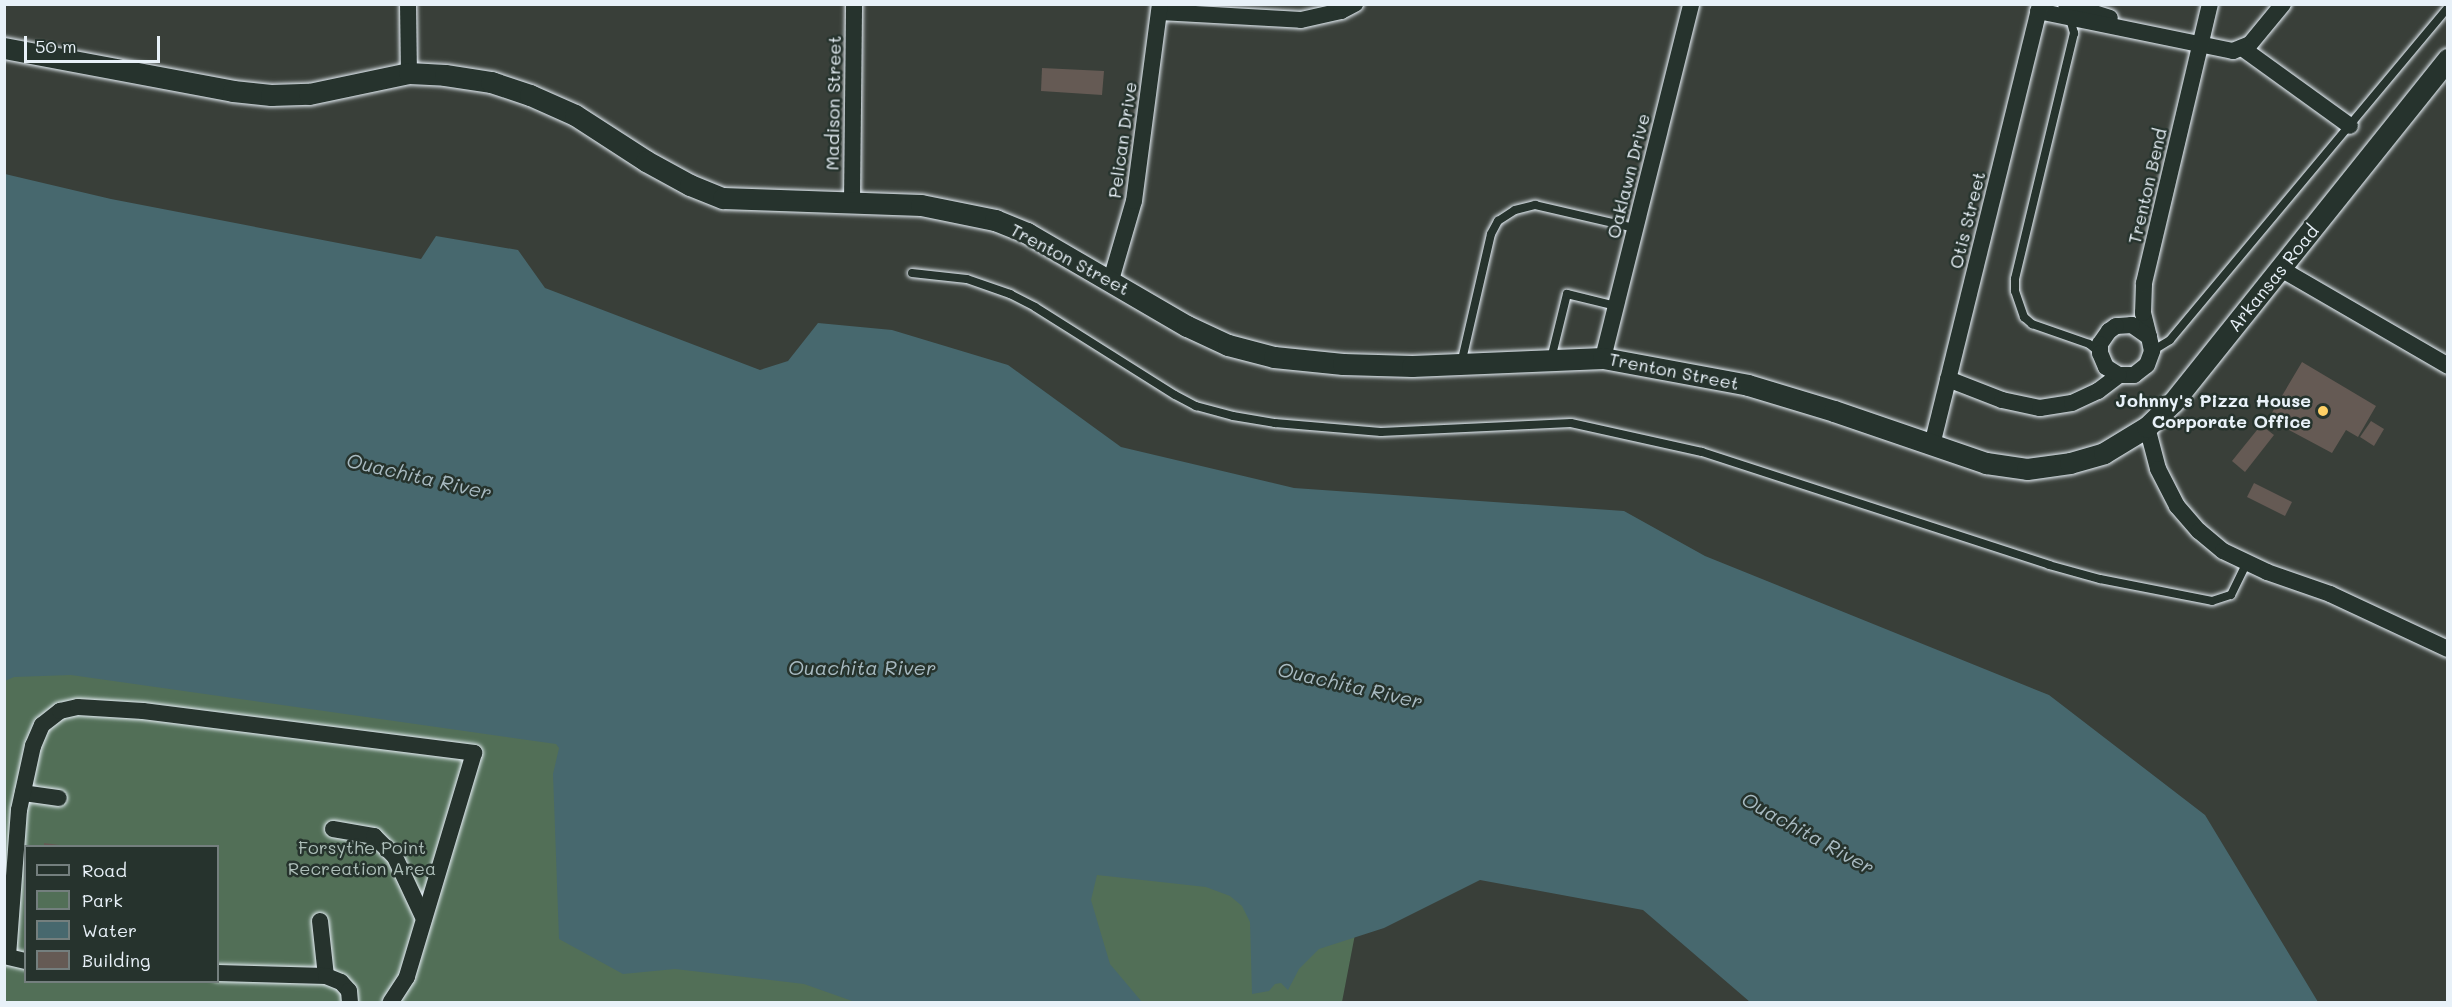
<!DOCTYPE html>
<style>
body{margin:0}
#map{position:relative;width:2452px;height:1007px;overflow:hidden;background:#393f39;font-family:Mali,sans-serif}
div>[style]{position:absolute}
.green>*{inset:0;background:#526f57}
.water>*{inset:0;background:#47686e}
.building>*{inset:0;background:#655a54}
.roads{filter:drop-shadow(0 0 2px #e8f1f8) drop-shadow(0 0 2px #e8f1f8)}
.service>*{height:8px;margin:-4px;padding:0 4px;transform-origin:4px;border-radius:4px;background:#26332d}
.minor>*{height:16px;margin:-8px;padding:0 8px;transform-origin:8px;border-radius:8px;background:#26332d}
.tertiary>*{height:21px;margin:-10.5px;padding:0 10.5px;transform-origin:10.5px;border-radius:10.5px;background:#26332d}
.dots>*{width:16px;height:16px;translate:-50% -50%;box-sizing:border-box;border:3px solid #26332d;border-radius:50%}
span{translate:-50% -50%;white-space:nowrap;text-align:center;line-height:1.15;-webkit-text-stroke:5px #26332d;paint-order:stroke}
.street-label{font-size:18px;color:#e8f1f8}
.poi-label{font-size:18px;color:#e8f1f8;font-weight:700}
.right{translate:-100% -50%;text-align:right}
.park-label{font-size:18px;color:#acbdb8}
.water-label{font-size:20px;color:#a8bac1;font-style:italic}
.frame{position:absolute;inset:0;border:6px solid #e8f1f8;pointer-events:none}
.legend{position:absolute;left:24px;top:845px;width:195px;height:138px;box-sizing:border-box;background:#26332d;border:2px solid #747f7e;margin:0;padding:8px 10px;list-style:none;font-size:18px;color:#e8f1f8}
.legend li{display:flex;align-items:center;gap:12px;height:30px}
.legend b{width:30px;border:2px solid #747f7e}
.scale{position:absolute;left:24px;top:36px;width:136px;height:27px;box-sizing:border-box;border:3px solid #e8f1f8;border-top:0;padding-left:8px;font-size:18px;line-height:21px;white-space:nowrap;color:#e8f1f8;-webkit-text-stroke:4px #26332d;paint-order:stroke}
</style>
<div id="map">
<div class="green">
<i style="clip-path:polygon(evenodd,5px 663px,743px 764px,1367px 872px,1342px 1002px,5px 1002px,5px 663px,26px 846px,218px 846px,218px 982px,26px 982px,26px 846px)"></i>
</div>
<div class="water">
<i style="clip-path:polygon(5px 174px,111px 199px,421px 259px,436px 236px,518px 250px,545px 288px,760px 370px,788px 361px,818px 323px,892px 330px,1008px 365px,1121px 447px,1294px 488px,1624px 511px,1705px 556px,2049px 695px,2205px 815px,2318px 1002px,1750px 1002px,1643px 910px,1480px 880px,1384px 928px,1319px 949px,1299px 969px,1288px 990px,1281px 983px,1275px 984px,1269px 991px,1252px 994px,1250px 922px,1242px 906px,1230px 896px,1206px 887px,1097px 875px,1091px 900px,1110px 964px,1142px 1002px,855px 1002px,804px 984px,675px 969px,623px 974px,559px 939px,553px 774px,559px 748px,556px 744px,71px 675px,14px 677px,5px 681px)"></i>
</div>
<div class="building">
<i style="clip-path:polygon(1042px 68px,1104px 71px,1102px 95px,1041px 91px)"></i>
<i style="clip-path:polygon(2302px 362px,2376px 406px,2358px 437px,2346px 430px,2332px 453px,2289px 430px,2290px 428px,2270px 416px)"></i>
<i style="clip-path:polygon(2371px 421px,2384px 429px,2374px 446px,2360px 437px)"></i>
<i style="clip-path:polygon(2261px 425px,2274px 435px,2245px 472px,2232px 461px)"></i>
<i style="clip-path:polygon(2254px 483px,2292px 502px,2285px 516px,2247px 497px)"></i>
<i style="clip-path:polygon(44px 843px,59px 845px,59px 846px,44px 846px)"></i>
</div>
<div class="roads">
<div class="service">
<i style="left:2070px;top:19px;width:15px;rotate:74deg"></i>
<i style="left:2074px;top:33px;width:253px;rotate:103.5deg"></i>
<i style="left:2015px;top:279px;width:12px;rotate:90deg"></i>
<i style="left:2015px;top:291px;width:28px;rotate:71deg"></i>
<i style="left:2024px;top:317px;width:11px;rotate:41deg"></i>
<i style="left:2032px;top:324px;width:60px;rotate:19.3deg"></i>
<i style="left:2089px;top:344px;width:14px;rotate:39deg"></i>
<i style="left:912px;top:273px;width:55px;rotate:6.2deg"></i>
<i style="left:967px;top:279px;width:46px;rotate:19.2deg"></i>
<i style="left:1010px;top:294px;width:28px;rotate:27deg"></i>
<i style="left:1035px;top:307px;width:165px;rotate:32.2deg"></i>
<i style="left:1175px;top:395px;width:24px;rotate:28deg"></i>
<i style="left:1196px;top:406px;width:38px;rotate:15deg"></i>
<i style="left:1233px;top:416px;width:43px;rotate:9.5deg"></i>
<i style="left:1275px;top:423px;width:106px;rotate:4.9deg"></i>
<i style="left:1381px;top:432px;width:190px;rotate:-2.7deg"></i>
<i style="left:1571px;top:423px;width:134px;rotate:12.5deg"></i>
<i style="left:1702px;top:452px;width:365px;rotate:18deg"></i>
<i style="left:2049px;top:565px;width:53px;rotate:15.4deg"></i>
<i style="left:2100px;top:579px;width:114px;rotate:11.1deg"></i>
<i style="left:2212px;top:601px;width:20px;rotate:-18deg"></i>
<i style="left:2231px;top:595px;width:37px;rotate:-64deg"></i>
<i style="left:2152px;top:351px;width:21px;rotate:-31deg"></i>
<i style="left:2170px;top:340px;width:434px;rotate:-50.1deg"></i>
<i style="left:1551px;top:359px;width:67px;rotate:-76.2deg"></i>
<i style="left:1567px;top:294px;width:50px;rotate:13.8deg"></i>
<i style="left:1461px;top:364px;width:133px;rotate:-77deg"></i>
<i style="left:1491px;top:234px;width:15px;rotate:-62deg"></i>
<i style="left:1498px;top:221px;width:20px;rotate:-33deg"></i>
<i style="left:1515px;top:210px;width:21px;rotate:-14deg"></i>
<i style="left:1535px;top:205px;width:103px;rotate:13deg"></i>
</div>
<div class="minor">
<i style="left:408px;top:4px;width:69px;rotate:89.2deg"></i>
<i style="left:2066px;top:4px;width:46px;rotate:17.7deg"></i>
<i style="left:2038px;top:11px;width:199px;rotate:11.6deg"></i>
<i style="left:2233px;top:51px;width:18px;rotate:-22deg"></i>
<i style="left:2250px;top:44px;width:52px;rotate:-50.5deg"></i>
<i style="left:1160px;top:12px;width:141px;rotate:3.2deg"></i>
<i style="left:1301px;top:20px;width:41px;rotate:-12.7deg"></i>
<i style="left:1341px;top:11px;width:16px;rotate:-27deg"></i>
<i style="left:2242px;top:48px;width:133px;rotate:35.8deg"></i>
<i style="left:852px;top:201px;width:197px;rotate:-89.4deg"></i>
<i style="left:2281px;top:269px;width:193px;rotate:30.1deg"></i>
<i style="left:1111px;top:280px;width:82px;rotate:-73.8deg"></i>
<i style="left:1134px;top:201px;width:199px;rotate:-82.5deg"></i>
<i style="left:2149px;top:337px;width:25px;rotate:-104deg"></i>
<i style="left:2143px;top:313px;width:30px;rotate:-88deg"></i>
<i style="left:2144px;top:283px;width:287px;rotate:-76.7deg"></i>
<i style="left:1603px;top:358px;width:365px;rotate:-76deg"></i>
<i style="left:1948px;top:379px;width:58px;rotate:21.3deg"></i>
<i style="left:2002px;top:400px;width:39px;rotate:12deg"></i>
<i style="left:2040px;top:408px;width:32px;rotate:-9deg"></i>
<i style="left:2072px;top:403px;width:29px;rotate:-25deg"></i>
<i style="left:2098px;top:391px;width:26px;rotate:-37deg"></i>
<i style="left:2119px;top:375px;width:15px"></i>
<i style="left:2134px;top:375px;width:16px;rotate:-38deg"></i>
<i style="left:2147px;top:365px;width:15px;rotate:-70deg"></i>
<i style="left:2152px;top:351px;width:14px;rotate:-102deg"></i>
<i style="left:2149px;top:337px;width:21px;rotate:-145deg"></i>
<i style="left:2132px;top:325px;width:16px;rotate:176deg"></i>
<i style="left:2116px;top:326px;width:9px;rotate:144deg"></i>
<i style="left:2109px;top:331px;width:16px;rotate:125deg"></i>
<i style="left:2100px;top:344px;width:9px;rotate:90deg"></i>
<i style="left:2100px;top:353px;width:15px;rotate:67deg"></i>
<i style="left:2106px;top:367px;width:15px;rotate:32deg"></i>
<i style="left:2147px;top:427px;width:43px;rotate:75.3deg"></i>
<i style="left:2158px;top:469px;width:42px;rotate:62.8deg"></i>
<i style="left:2177px;top:506px;width:33px;rotate:49deg"></i>
<i style="left:2199px;top:531px;width:31px;rotate:40deg"></i>
<i style="left:2223px;top:551px;width:49px;rotate:25.5deg"></i>
<i style="left:2267px;top:572px;width:67px;rotate:19.2deg"></i>
<i style="left:2330px;top:594px;width:130px;rotate:25deg"></i>
<i style="left:1932px;top:445px;width:454px;rotate:-76.2deg"></i>
<i style="left:23px;top:793px;width:36px;rotate:8deg"></i>
<i style="left:333px;top:829px;width:42px;rotate:9.7deg"></i>
<i style="left:374px;top:836px;width:30px;rotate:45deg"></i>
<i style="left:395px;top:857px;width:68px;rotate:64.9deg"></i>
<i style="left:320px;top:921px;width:55px;rotate:83.8deg"></i>
<i style="left:4px;top:956px;width:23px;rotate:13deg"></i>
<i style="left:8px;top:956px;width:146px;rotate:-85.7deg"></i>
<i style="left:19px;top:810px;width:66px;rotate:-77.7deg"></i>
<i style="left:33px;top:746px;width:23px;rotate:-67deg"></i>
<i style="left:42px;top:725px;width:23px;rotate:-38deg"></i>
<i style="left:60px;top:711px;width:18px;rotate:-13deg"></i>
<i style="left:78px;top:707px;width:65px;rotate:3.5deg"></i>
<i style="left:143px;top:711px;width:334px;rotate:7.2deg"></i>
<i style="left:474px;top:753px;width:234px;rotate:106.7deg"></i>
<i style="left:407px;top:977px;width:30px;rotate:123deg"></i>
<i style="left:218px;top:973px;width:108px;rotate:1.6deg"></i>
<i style="left:326px;top:976px;width:16px;rotate:22deg"></i>
<i style="left:341px;top:982px;width:12px;rotate:48deg"></i>
<i style="left:349px;top:991px;width:11px;rotate:85deg"></i>
</div>
<div class="tertiary">
<i style="left:4px;top:48px;width:233px;rotate:10.6deg"></i>
<i style="left:233px;top:91px;width:38px;rotate:6deg"></i>
<i style="left:271px;top:95px;width:38px;rotate:-2deg"></i>
<i style="left:309px;top:94px;width:102px;rotate:-11.9deg"></i>
<i style="left:409px;top:73px;width:36px;rotate:3deg"></i>
<i style="left:445px;top:75px;width:47px;rotate:8.7deg"></i>
<i style="left:491px;top:82px;width:41px;rotate:18.4deg"></i>
<i style="left:530px;top:95px;width:49px;rotate:24deg"></i>
<i style="left:575px;top:115px;width:85px;rotate:32.9deg"></i>
<i style="left:646px;top:161px;width:50px;rotate:28.6deg"></i>
<i style="left:690px;top:185px;width:35px;rotate:22deg"></i>
<i style="left:723px;top:198px;width:198px;rotate:2deg"></i>
<i style="left:921px;top:205px;width:76px;rotate:11.5deg"></i>
<i style="left:995px;top:220px;width:35px;rotate:22deg"></i>
<i style="left:1027px;top:233px;width:185px;rotate:30.2deg"></i>
<i style="left:1187px;top:326px;width:45px;rotate:24.9deg"></i>
<i style="left:1228px;top:345px;width:48px;rotate:14.6deg"></i>
<i style="left:1274px;top:357px;width:69px;rotate:5.8deg"></i>
<i style="left:1343px;top:364px;width:69px;rotate:1.7deg"></i>
<i style="left:1412px;top:366px;width:191px;rotate:-2.4deg"></i>
<i style="left:1603px;top:358px;width:147px;rotate:10.5deg"></i>
<i style="left:1748px;top:385px;width:90px;rotate:16.8deg"></i>
<i style="left:1834px;top:411px;width:161px;rotate:18.9deg"></i>
<i style="left:1986px;top:463px;width:41px;rotate:8.3deg"></i>
<i style="left:2027px;top:469px;width:43px;rotate:-7.9deg"></i>
<i style="left:2070px;top:463px;width:35px;rotate:-16deg"></i>
<i style="left:2104px;top:453px;width:50px;rotate:-31.2deg"></i>
<i style="left:2147px;top:427px;width:36px;rotate:-44deg"></i>
<i style="left:2173px;top:402px;width:440px;rotate:-51.3deg"></i>
</div>
</div>
<div class="dots">
<i style="left:2323px;top:411px;background:#ffd166"></i>
</div>
<div class="street-label">
<span style="left:833px;top:103px;rotate:-89deg">Madison Street</span>
<span style="left:1122px;top:140px;rotate:-82deg">Pelican Drive</span>
<span style="left:1628px;top:176px;rotate:-76deg">Oaklawn Drive</span>
<span style="left:2147px;top:186px;rotate:-77deg">Trenton Bend</span>
<span style="left:1967px;top:220px;rotate:-76deg">Otis Street</span>
<span style="left:1070px;top:259px;rotate:28deg">Trenton Street</span>
<span style="left:2273px;top:278px;rotate:-51deg">Arkansas Road</span>
<span style="left:1674px;top:371px;rotate:11deg">Trenton Street</span>
</div>
<div class="poi-label">
<span class="right" style="left:2311px;top:411px">Johnny's Pizza House<br>Corporate Office</span>
</div>
<div class="park-label">
<span style="left:362px;top:858px">Forsythe Point<br>Recreation Area</span>
</div>
<div class="water-label">
<span style="left:419px;top:476px;rotate:13deg">Ouachita River</span>
<span style="left:862px;top:667px">Ouachita River</span>
<span style="left:1350px;top:685px;rotate:13deg">Ouachita River</span>
<span style="left:1808px;top:833px;rotate:29deg">Ouachita River</span>
</div>
<div class="frame"></div>
<ul class="legend">
<li><b style="height:8px;background:#26332d"></b>Road</li>
<li><b style="height:16px;background:#526f57"></b>Park</li>
<li><b style="height:16px;background:#47686e"></b>Water</li>
<li><b style="height:16px;background:#655a54"></b>Building</li>
</ul>
<div class="scale">50 m</div>
</div>
